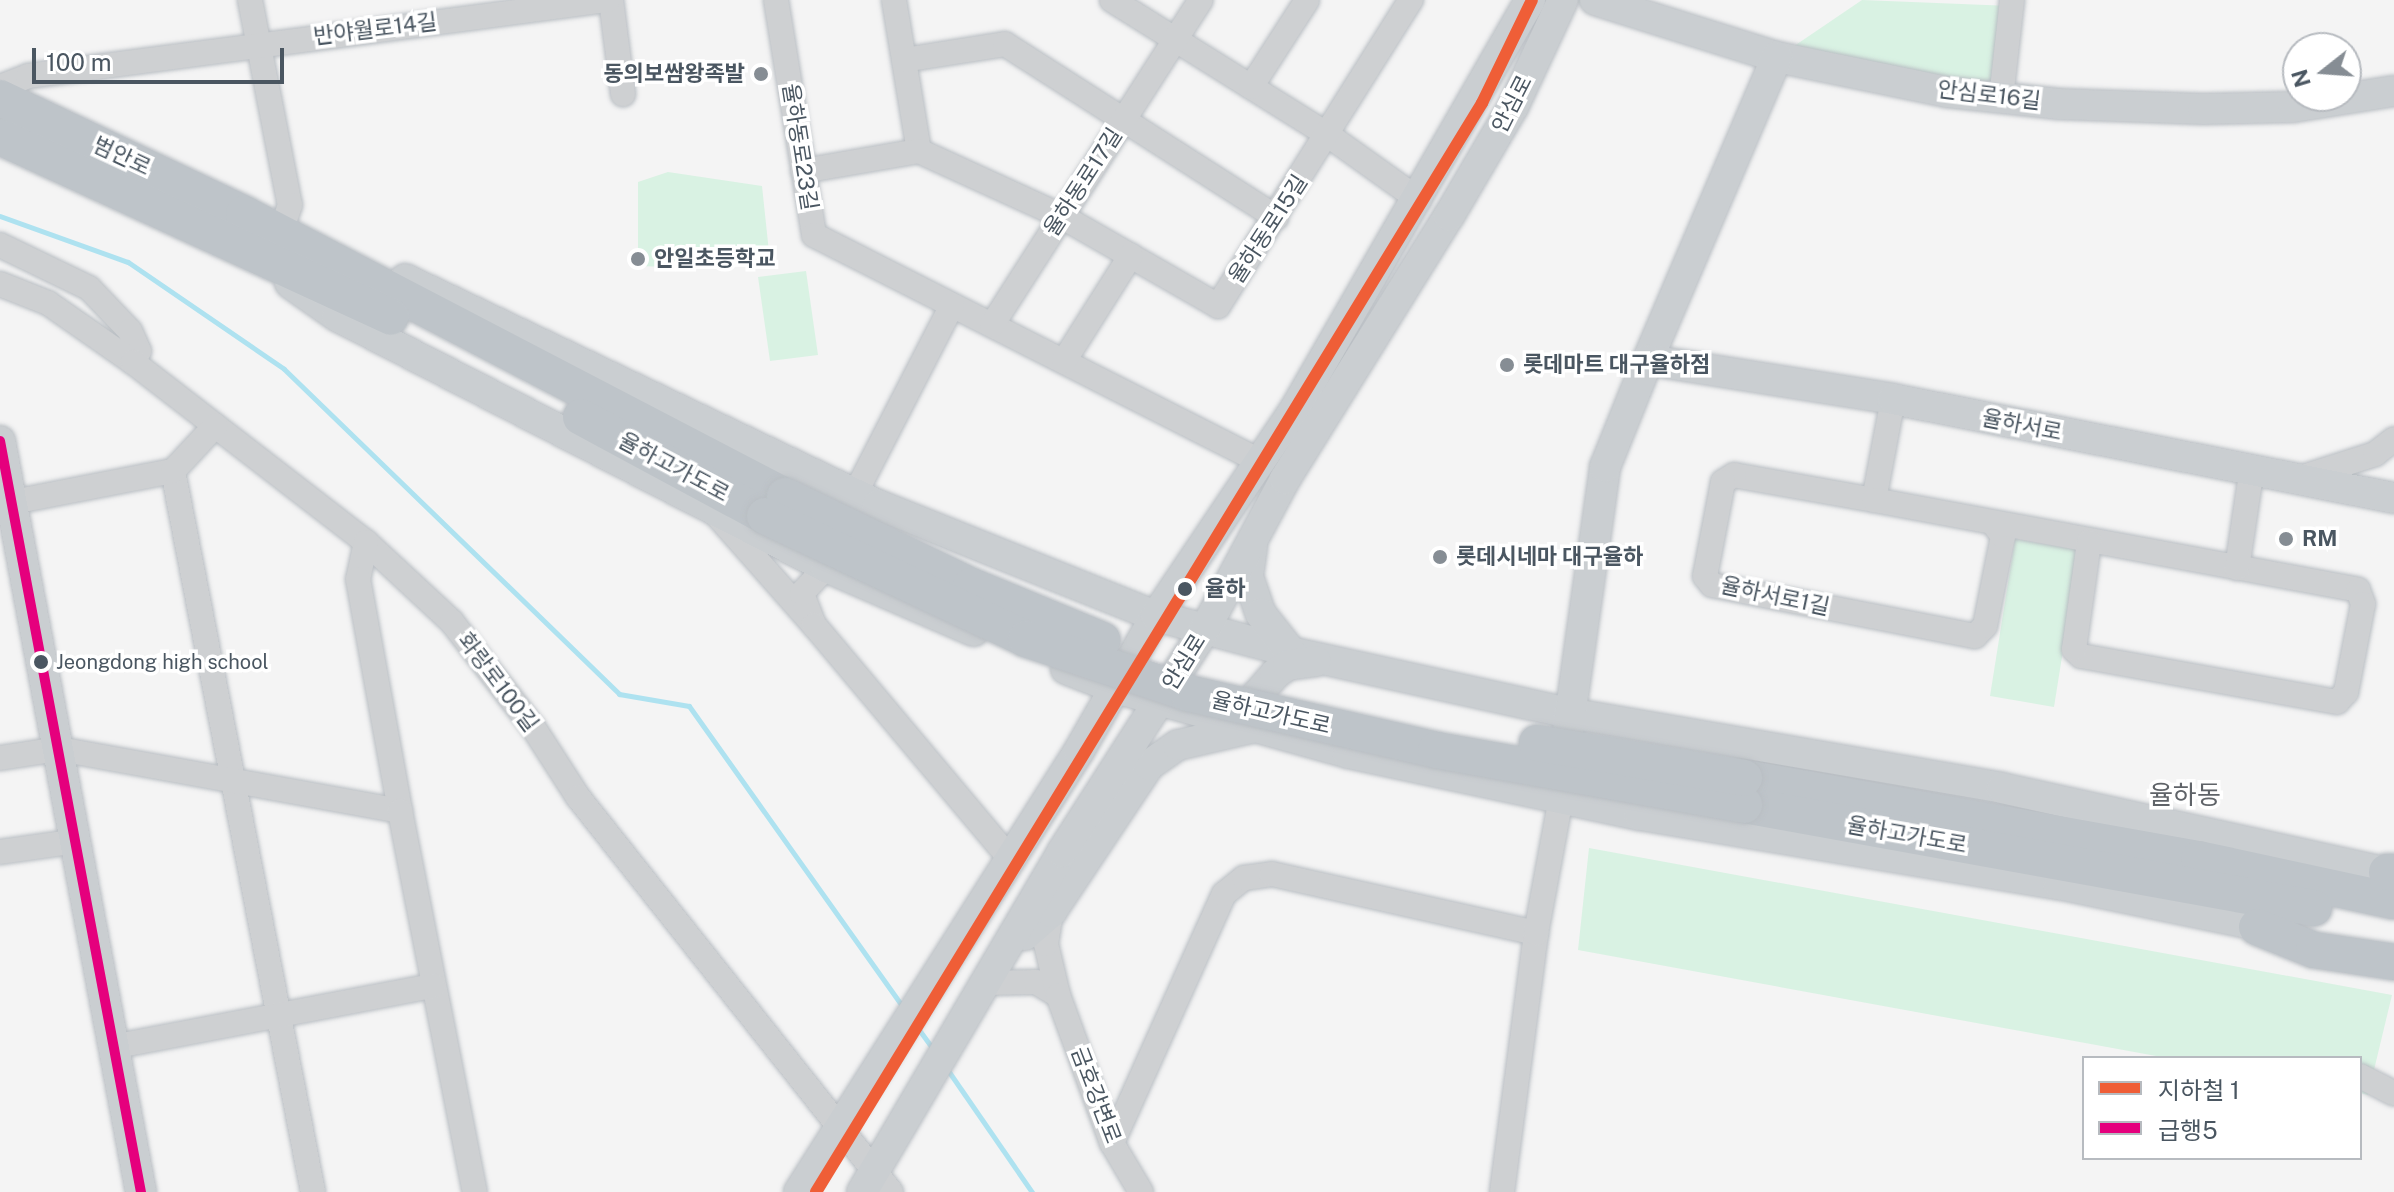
<!DOCTYPE html>
<meta charset="utf-8">
<style>
body{margin:0}
#map{position:relative;width:2394px;height:1192px;overflow:hidden;background:#f4f4f4;font-family:"Public Sans","Noto Sans KR",sans-serif}
div>[style]{position:absolute}
.green>*{inset:0;background:#d9f2e3}
.stream>*{height:5px;margin:-2.5px;padding:0 2.5px;transform-origin:2.5px;border-radius:2.5px;background:#aee2f0}
.roads{filter:drop-shadow(0 0 2px #b9bec3) drop-shadow(0 0 2px #b9bec3)}
.minor>*{height:24px;margin:-12px;padding:0 12px;transform-origin:12px;border-radius:12px;background:#ced0d2}
.major>*{height:30px;margin:-15px;padding:0 15px;transform-origin:15px;border-radius:15px;background:#caced1}
.highway>*{height:36px;margin:-18px;padding:0 18px;transform-origin:18px;border-radius:18px;background:#bec4c9}
.bridges{filter:drop-shadow(0 0 2px #b9bec3) drop-shadow(0 0 2px #b9bec3)}
.highway-bridge>*{height:36px;margin:-18px;padding:0 18px;transform-origin:18px;border-radius:18px;background:#bec4c9}
.bus-1>*{height:10px;margin:-5px;padding:0 5px;transform-origin:5px;border-radius:5px;background:#e5007d}
.metro-1>*{height:12px;margin:-6px;padding:0 6px;transform-origin:6px;border-radius:6px;background:#ef5e37}
.dots>*{width:22px;height:22px;translate:-50% -50%;box-sizing:border-box;border:4px solid #fff;border-radius:50%}
span{translate:-50% -50%;white-space:nowrap;text-align:center;line-height:1.15;-webkit-text-stroke:7px #fff;paint-order:stroke}
.bus-label{font-size:20px;color:#4a5661}
.left{translate:0 -50%;text-align:left}
.street-label{font-size:22px;color:#4a5661}
.poi-label{font-size:22px;color:#4a5661;font-weight:700}
.right{translate:-100% -50%;text-align:right}
.stop-label{font-size:22px;color:#4a5661;font-weight:700}
.quarter-label{font-size:26px;color:#5f6368}
.legend{position:absolute;left:2082px;top:1056px;width:280px;height:104px;box-sizing:border-box;background:#fff;border:2px solid #b7bbc0;margin:0;padding:10px 14px;list-style:none;font-size:24px;color:#4a5661}
.legend li{display:flex;align-items:center;gap:16px;height:40px}
.legend b{width:40px;border:2px solid #b7bbc0}
.north{position:absolute;left:2282px;top:32px;width:80px;height:80px;box-sizing:border-box;background:#fff;border:2px solid #b7bbc0;border-radius:50%;rotate:253deg;font-size:22px;font-weight:700;line-height:32px;text-align:center;color:#4a5661}
.north::after{content:'';display:block;margin:auto;width:28px;height:36px;background:#868d94;clip-path:polygon(50% 0,100% 100%,50% 72%,0 100%)}
.scale{position:absolute;left:32px;top:48px;width:252px;height:36px;box-sizing:border-box;border:4px solid #4a5661;border-top:0;padding-left:10px;font-size:24px;line-height:28px;white-space:nowrap;color:#4a5661;-webkit-text-stroke:6px #fff;paint-order:stroke}
</style>
<div id="map">
<div class="green">
<i style="clip-path:polygon(1862px 0,2011px 6px,2001px 98px,1778px 57px)"></i>
<i style="clip-path:polygon(668px 172px,762px 186px,769px 252px,742px 256px,730px 269px,638px 266px,638px 182px)"></i>
<i style="clip-path:polygon(806px 271px,818px 355px,770px 361px,758px 277px)"></i>
<i style="clip-path:polygon(2015px 539px,2079px 550px,2054px 707px,1990px 696px)"></i>
<i style="clip-path:polygon(1589px 848px,2392px 995px,2368px 1095px,2360px 1093px,2360px 1058px,2167px 1058px,1578px 950px)"></i>
</div>
<div class="stream">
<i style="left:0;top:216px;width:136px;rotate:19.8deg"></i>
<i style="left:128px;top:262px;width:189px;rotate:34.4deg"></i>
<i style="left:284px;top:369px;width:467px;rotate:44.1deg"></i>
<i style="left:619px;top:694px;width:71px;rotate:9.7deg"></i>
<i style="left:689px;top:706px;width:372px;rotate:54.6deg"></i>
<i style="left:917px;top:1027px;width:31px;rotate:54deg"></i>
<i style="left:947px;top:1069px;width:150px;rotate:55.4deg"></i>
</div>
<div class="roads">
<div class="minor">
<i style="left:250px;top:0;width:209px;rotate:79deg"></i>
<i style="left:290px;top:205px;width:21px;rotate:109deg"></i>
<i style="left:611px;top:0;width:95px;rotate:82.7deg"></i>
<i style="left:776px;top:0;width:238px;rotate:80.8deg"></i>
<i style="left:814px;top:235px;width:498px;rotate:26.9deg"></i>
<i style="left:894px;top:0;width:153px;rotate:80.6deg"></i>
<i style="left:1112px;top:0;width:255px;rotate:32deg"></i>
<i style="left:1328px;top:135px;width:112px;rotate:35.5deg"></i>
<i style="left:904px;top:60px;width:102px;rotate:-9deg"></i>
<i style="left:1005px;top:44px;width:322px;rotate:32.6deg"></i>
<i style="left:0;top:87px;width:30px;rotate:-21deg"></i>
<i style="left:28px;top:76px;width:585px;rotate:-7.47deg"></i>
<i style="left:1251px;top:87px;width:103px;rotate:-57.2deg"></i>
<i style="left:2001px;top:98px;width:99px;rotate:-83.6deg"></i>
<i style="left:803px;top:171px;width:118px;rotate:-9.8deg"></i>
<i style="left:919px;top:151px;width:156px;rotate:24.6deg"></i>
<i style="left:1061px;top:216px;width:181px;rotate:29.8deg"></i>
<i style="left:1218px;top:306px;width:362px;rotate:-57.8deg"></i>
<i style="left:0;top:245px;width:99px;rotate:25.8deg"></i>
<i style="left:89px;top:288px;width:59px;rotate:46.4deg"></i>
<i style="left:130px;top:331px;width:22px;rotate:66deg"></i>
<i style="left:139px;top:351px;width:13px;rotate:119deg"></i>
<i style="left:0;top:284px;width:52px;rotate:21.6deg"></i>
<i style="left:48px;top:303px;width:103px;rotate:34.8deg"></i>
<i style="left:133px;top:362px;width:294px;rotate:37.7deg"></i>
<i style="left:366px;top:542px;width:117px;rotate:42.9deg"></i>
<i style="left:452px;top:622px;width:133px;rotate:52.4deg"></i>
<i style="left:533px;top:727px;width:83px;rotate:57.3deg"></i>
<i style="left:578px;top:797px;width:504px;rotate:51.61deg"></i>
<i style="left:992px;top:325px;width:386px;rotate:-57.3deg"></i>
<i style="left:1064px;top:361px;width:125px;rotate:-57.7deg"></i>
<i style="left:1893px;top:399px;width:103px;rotate:100.7deg"></i>
<i style="left:1874px;top:500px;width:142px;rotate:-169.9deg"></i>
<i style="left:1734px;top:475px;width:13px;rotate:148deg"></i>
<i style="left:1723px;top:482px;width:96px;rotate:100.8deg"></i>
<i style="left:1705px;top:576px;width:11px;rotate:52deg"></i>
<i style="left:1712px;top:585px;width:268px;rotate:11deg"></i>
<i style="left:1975px;top:636px;width:14px;rotate:-45deg"></i>
<i style="left:1985px;top:626px;width:92px;rotate:-78.7deg"></i>
<i style="left:2003px;top:536px;width:16px;rotate:-128deg"></i>
<i style="left:173px;top:471px;width:734px;rotate:79.01deg"></i>
<i style="left:2300px;top:478px;width:79px;rotate:-17.7deg"></i>
<i style="left:2375px;top:454px;width:24px;rotate:-38deg"></i>
<i style="left:855px;top:494px;width:212px;rotate:-62.8deg"></i>
<i style="left:1874px;top:500px;width:492px;rotate:10.5deg"></i>
<i style="left:2358px;top:590px;width:15px;rotate:70deg"></i>
<i style="left:2363px;top:604px;width:90px;rotate:100.9deg"></i>
<i style="left:2346px;top:692px;width:13px;rotate:132deg"></i>
<i style="left:2337px;top:702px;width:260px;rotate:-169.8deg"></i>
<i style="left:2081px;top:656px;width:10px;rotate:-135deg"></i>
<i style="left:2074px;top:649px;width:108px;rotate:-82deg"></i>
<i style="left:13px;top:502px;width:163px;rotate:-11deg"></i>
<i style="left:173px;top:471px;width:62px;rotate:-47deg"></i>
<i style="left:717px;top:515px;width:147px;rotate:48.6deg"></i>
<i style="left:814px;top:625px;width:34px;rotate:-111deg"></i>
<i style="left:802px;top:593px;width:35px;rotate:-47deg"></i>
<i style="left:366px;top:542px;width:38px;rotate:102deg"></i>
<i style="left:358px;top:579px;width:236px;rotate:79.7deg"></i>
<i style="left:2237px;top:568px;width:101px;rotate:-81.5deg"></i>
<i style="left:814px;top:625px;width:307px;rotate:50deg"></i>
<i style="left:0;top:758px;width:60px;rotate:-8.7deg"></i>
<i style="left:59px;top:749px;width:347px;rotate:10.3deg"></i>
<i style="left:400px;top:811px;width:388px;rotate:78.9deg"></i>
<i style="left:0;top:852px;width:78px;rotate:-8.1deg"></i>
<i style="left:986px;top:983px;width:50px;rotate:-1.1deg"></i>
<i style="left:1036px;top:982px;width:26px;rotate:31deg"></i>
<i style="left:1058px;top:995px;width:52px;rotate:-103.2deg"></i>
<i style="left:1046px;top:944px;width:32px;rotate:-81deg"></i>
<i style="left:1058px;top:995px;width:158px;rotate:70deg"></i>
<i style="left:1112px;top:1143px;width:57px;rotate:59.4deg"></i>
<i style="left:112px;top:1047px;width:327px;rotate:-10.8deg"></i>
<i style="left:2360px;top:1076px;width:38px;rotate:27deg"></i>
<i style="left:1112px;top:1143px;width:273px;rotate:-65.8deg"></i>
<i style="left:1224px;top:894px;width:26px;rotate:-39deg"></i>
<i style="left:1244px;top:878px;width:28px;rotate:-8deg"></i>
<i style="left:1272px;top:874px;width:271px;rotate:12.6deg"></i>
<i style="left:1502px;top:1192px;width:261px;rotate:-82.5deg"></i>
<i style="left:1536px;top:933px;width:137px;rotate:-79.5deg"></i>
</div>
<div class="major">
<i style="left:1595px;top:0;width:191px;rotate:17.4deg"></i>
<i style="left:1777px;top:57px;width:174px;rotate:11.6deg"></i>
<i style="left:1947px;top:92px;width:113px;rotate:6.1deg"></i>
<i style="left:2059px;top:104px;width:144px;rotate:2deg"></i>
<i style="left:2203px;top:109px;width:90px;rotate:-1.3deg"></i>
<i style="left:2293px;top:107px;width:102px;rotate:-9deg"></i>
<i style="left:1777px;top:57px;width:329px;rotate:113.1deg"></i>
<i style="left:1648px;top:360px;width:248px;rotate:9deg"></i>
<i style="left:1893px;top:399px;width:511px;rotate:11.18deg"></i>
<i style="left:405px;top:279px;width:524px;rotate:25.54deg"></i>
<i style="left:878px;top:505px;width:299px;rotate:21.8deg"></i>
<i style="left:1156px;top:616px;width:140px;rotate:14.9deg"></i>
<i style="left:1291px;top:652px;width:285px;rotate:12.4deg"></i>
<i style="left:1569px;top:713px;width:439px;rotate:9.8deg"></i>
<i style="left:2002px;top:788px;width:401px;rotate:12.4deg"></i>
<i style="left:290px;top:283px;width:57px;rotate:35.1deg"></i>
<i style="left:337px;top:316px;width:550px;rotate:27.17deg"></i>
<i style="left:826px;top:567px;width:161px;rotate:23.4deg"></i>
<i style="left:0;top:441px;width:764px;rotate:79.37deg"></i>
<i style="left:1252px;top:547px;width:30px;rotate:98deg"></i>
<i style="left:1248px;top:577px;width:39px;rotate:71deg"></i>
<i style="left:1261px;top:614px;width:48px;rotate:51.7deg"></i>
<i style="left:1066px;top:669px;width:49px;rotate:21.4deg"></i>
<i style="left:1112px;top:687px;width:245px;rotate:15.6deg"></i>
<i style="left:1348px;top:753px;width:299px;rotate:12deg"></i>
<i style="left:1640px;top:815px;width:425px;rotate:9.4deg"></i>
<i style="left:2059px;top:884px;width:227px;rotate:11.7deg"></i>
<i style="left:1568px;top:731px;width:267px;rotate:-82deg"></i>
<i style="left:1605px;top:467px;width:115px;rotate:-68.1deg"></i>
<i style="left:1025px;top:935px;width:35px;rotate:-41deg"></i>
<i style="left:1051px;top:912px;width:177px;rotate:-56.3deg"></i>
<i style="left:1149px;top:765px;width:35px;rotate:-35deg"></i>
<i style="left:1178px;top:745px;width:75px;rotate:-13.1deg"></i>
<i style="left:1251px;top:728px;width:34px;rotate:-80deg"></i>
<i style="left:1257px;top:695px;width:28px;rotate:-49deg"></i>
<i style="left:1275px;top:674px;width:16px;rotate:-35deg"></i>
<i style="left:1288px;top:665px;width:28px;rotate:-8deg"></i>
<i style="left:799px;top:1192px;width:522px;rotate:-57.59deg"></i>
<i style="left:1079px;top:751px;width:155px;rotate:-60.3deg"></i>
<i style="left:1156px;top:616px;width:247px;rotate:-56.1deg"></i>
<i style="left:1294px;top:411px;width:474px;rotate:-60.1deg"></i>
<i style="left:862px;top:1192px;width:394px;rotate:-59.5deg"></i>
<i style="left:1062px;top:852px;width:265px;rotate:-57.3deg"></i>
<i style="left:1205px;top:629px;width:170px;rotate:-61.9deg"></i>
<i style="left:1285px;top:479px;width:310px;rotate:-58.1deg"></i>
<i style="left:1449px;top:216px;width:126px;rotate:-59.6deg"></i>
<i style="left:1513px;top:107px;width:118px;rotate:-65deg"></i>
</div>
<div class="highway">
<i style="left:0;top:98px;width:270px;rotate:25.4deg"></i>
<i style="left:244px;top:214px;width:610px;rotate:27.53deg"></i>
<i style="left:0;top:137px;width:430px;rotate:24.7deg"></i>
<i style="left:581px;top:417px;width:209px;rotate:28.3deg"></i>
<i style="left:1744px;top:778px;width:462px;rotate:10.1deg"></i>
<i style="left:2199px;top:859px;width:199px;rotate:12.2deg"></i>
<i style="left:1744px;top:805px;width:579px;rotate:10.24deg"></i>
<i style="left:2387px;top:872px;width:7px"></i>
<i style="left:2257px;top:927px;width:61px;rotate:22deg"></i>
<i style="left:2314px;top:950px;width:81px;rotate:8.5deg"></i>
</div>
</div>
<div class="bridges">
<div class="highway-bridge">
<i style="left:785px;top:496px;width:207px;rotate:25.8deg"></i>
<i style="left:971px;top:586px;width:142px;rotate:22.4deg"></i>
<i style="left:765px;top:516px;width:289px;rotate:25.2deg"></i>
<i style="left:1026px;top:639px;width:171px;rotate:18.4deg"></i>
<i style="left:1188px;top:693px;width:254px;rotate:12.9deg"></i>
<i style="left:1436px;top:750px;width:313px;rotate:10.1deg"></i>
<i style="left:1537px;top:743px;width:210px;rotate:9.6deg"></i>
</div>
</div>
<div class="bus-1">
<i style="left:0;top:441px;width:764px;rotate:79.37deg"></i>
</div>
<div class="metro-1">
<i style="left:816px;top:1192px;width:1277px;rotate:-58.55deg"></i>
<i style="left:1482px;top:103px;width:114px;rotate:-64.1deg"></i>
</div>
<div class="dots">
<i style="left:761px;top:74px;background:#868d94"></i>
<i style="left:638px;top:259px;background:#868d94"></i>
<i style="left:1507px;top:365px;background:#868d94"></i>
<i style="left:2286px;top:539px;background:#868d94"></i>
<i style="left:1440px;top:557px;background:#868d94"></i>
<i style="left:1185px;top:589px;background:#4a5661"></i>
<i style="left:41px;top:662px;background:#4a5661"></i>
</div>
<div class="bus-label">
<span class="left" style="left:56px;top:662px">Jeongdong high school</span>
</div>
<div class="street-label">
<span style="left:375px;top:29px;rotate:-7deg">반야월로14길</span>
<span style="left:1989px;top:95px;rotate:7deg">안심로16길</span>
<span style="left:1512px;top:104px;rotate:-63deg">안심로</span>
<span style="left:800px;top:147px;rotate:81deg">율하동로23길</span>
<span style="left:122px;top:156px;rotate:25deg">범안로</span>
<span style="left:1083px;top:182px;rotate:-57deg">율하동로17길</span>
<span style="left:1268px;top:229px;rotate:-57deg">율하동로15길</span>
<span style="left:2022px;top:425px;rotate:11deg">율하서로</span>
<span style="left:674px;top:467px;rotate:28deg">율하고가도로</span>
<span style="left:1775px;top:596px;rotate:12deg">율하서로1길</span>
<span style="left:1184px;top:662px;rotate:-58deg">안심로</span>
<span style="left:498px;top:682px;rotate:53deg">화랑로100길</span>
<span style="left:1271px;top:713px;rotate:13deg">율하고가도로</span>
<span style="left:1907px;top:835px;rotate:10deg">율하고가도로</span>
<span style="left:1096px;top:1095px;rotate:69deg">금호강변로</span>
</div>
<div class="poi-label">
<span class="right" style="left:745px;top:74px">동의보쌈왕족발</span>
<span class="left" style="left:654px;top:259px">안일초등학교</span>
<span class="left" style="left:1523px;top:365px">롯데마트 대구율하점</span>
<span class="left" style="left:2302px;top:539px">RM</span>
<span class="left" style="left:1456px;top:557px">롯데시네마 대구율하</span>
</div>
<div class="stop-label">
<span class="left" style="left:1205px;top:589px">율하</span>
</div>
<div class="quarter-label">
<span style="left:2185px;top:795px">율하동</span>
</div>
<ul class="legend">
<li><b style="height:10px;background:#ef5e37"></b>지하철 1</li>
<li><b style="height:10px;background:#e5007d"></b>급행5</li>
</ul>
<div class="north">N</div>
<div class="scale">100 m</div>
</div>
